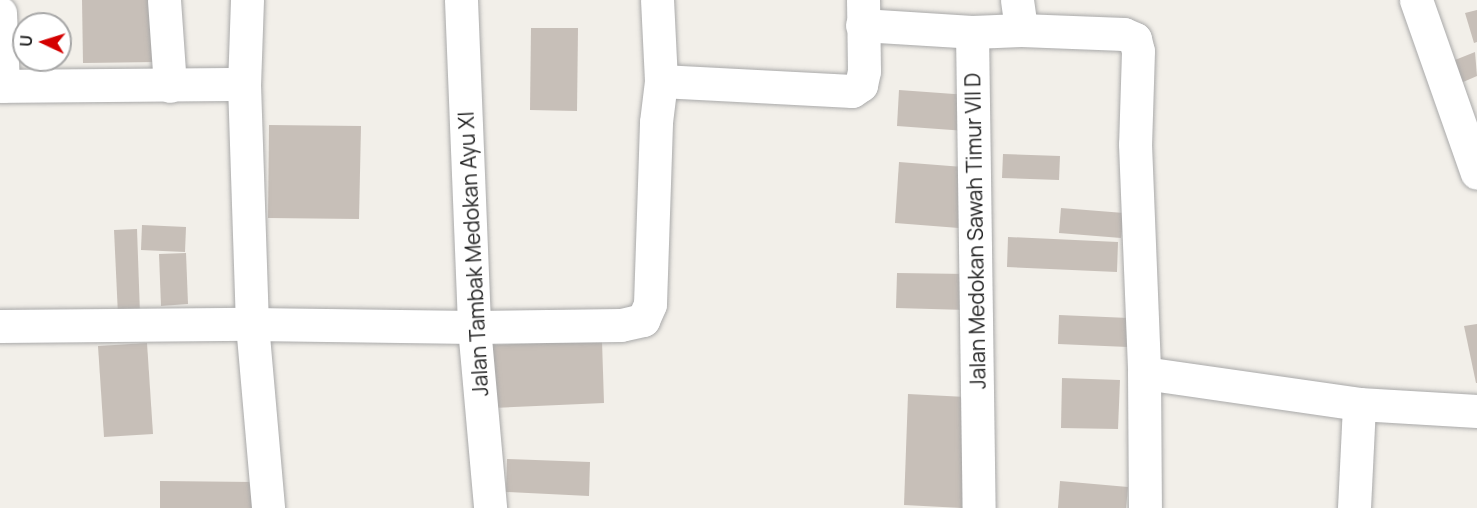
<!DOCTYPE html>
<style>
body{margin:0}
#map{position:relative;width:1477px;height:508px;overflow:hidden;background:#f2efe9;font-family:Manrope,sans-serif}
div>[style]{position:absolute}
.building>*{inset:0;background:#c7bfb8}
.roads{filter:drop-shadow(0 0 2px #a9a9a9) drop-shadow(0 0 2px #a9a9a9)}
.minor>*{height:33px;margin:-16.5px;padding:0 16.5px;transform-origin:16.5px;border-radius:16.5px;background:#fff}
span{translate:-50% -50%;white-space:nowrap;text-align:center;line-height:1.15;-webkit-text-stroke:4.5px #fff;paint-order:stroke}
.street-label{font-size:21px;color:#222}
.north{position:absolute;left:12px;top:12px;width:60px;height:60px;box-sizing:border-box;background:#fff;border:2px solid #a7a7a7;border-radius:50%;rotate:274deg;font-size:16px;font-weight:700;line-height:24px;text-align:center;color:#222}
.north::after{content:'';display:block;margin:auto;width:21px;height:27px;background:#d40000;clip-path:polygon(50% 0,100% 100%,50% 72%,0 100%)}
</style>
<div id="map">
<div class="building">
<i style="clip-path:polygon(82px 0,155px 0,157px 62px,83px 63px)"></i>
<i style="clip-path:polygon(1477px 10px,1477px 42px,1474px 43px,1465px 13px)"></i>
<i style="clip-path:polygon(531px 28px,578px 28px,577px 111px,530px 110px)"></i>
<i style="clip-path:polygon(1475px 52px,1477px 76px,1454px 86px,1445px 64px)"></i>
<i style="clip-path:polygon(899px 90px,968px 95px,966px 131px,897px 126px)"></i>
<i style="clip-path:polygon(269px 125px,361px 126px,359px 219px,268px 218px)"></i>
<i style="clip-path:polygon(1003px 154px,1060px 156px,1059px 180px,1002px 178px)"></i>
<i style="clip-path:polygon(899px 162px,963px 167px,959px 228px,895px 223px)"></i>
<i style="clip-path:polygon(1061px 208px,1124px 213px,1121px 238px,1059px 233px)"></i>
<i style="clip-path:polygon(142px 225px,186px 227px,185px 252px,141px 250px)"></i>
<i style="clip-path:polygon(137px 229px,140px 314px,118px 315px,114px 230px)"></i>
<i style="clip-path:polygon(1008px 237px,1118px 242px,1117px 272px,1007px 267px)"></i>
<i style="clip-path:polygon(186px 253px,188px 304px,161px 306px,159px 254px)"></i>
<i style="clip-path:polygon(897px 273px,967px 274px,967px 310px,896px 308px)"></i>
<i style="clip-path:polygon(1059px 315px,1129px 318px,1128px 347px,1058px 344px)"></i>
<i style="clip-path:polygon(1477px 324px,1477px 383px,1476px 383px,1464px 326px)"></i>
<i style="clip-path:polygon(602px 341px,604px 403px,493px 408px,490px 345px)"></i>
<i style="clip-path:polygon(147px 343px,153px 434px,104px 437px,98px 346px)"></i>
<i style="clip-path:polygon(1062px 378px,1120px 380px,1118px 429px,1061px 428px)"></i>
<i style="clip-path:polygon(908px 394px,966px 397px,962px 508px,904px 505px)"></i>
<i style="clip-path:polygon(507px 459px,590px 462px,589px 496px,506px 492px)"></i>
<i style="clip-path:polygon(160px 481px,254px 482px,253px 508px,160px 508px)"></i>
<i style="clip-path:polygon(1060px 481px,1128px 487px,1126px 508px,1058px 508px)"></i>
</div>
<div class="roads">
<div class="minor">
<i style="left:164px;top:0;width:86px;rotate:86deg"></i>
<i style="left:247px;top:0;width:84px;rotate:92deg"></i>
<i style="left:244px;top:84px;width:240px;rotate:88.1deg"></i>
<i style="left:252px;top:324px;width:185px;rotate:85deg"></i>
<i style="left:461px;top:0;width:327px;rotate:87.7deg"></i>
<i style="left:474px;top:327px;width:182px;rotate:84.9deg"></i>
<i style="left:1017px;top:0;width:30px;rotate:82deg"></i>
<i style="left:1416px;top:0;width:183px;rotate:70.6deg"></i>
<i style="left:0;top:13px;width:73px;rotate:87.6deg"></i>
<i style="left:862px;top:25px;width:110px;rotate:3.6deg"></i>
<i style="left:972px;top:32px;width:49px;rotate:-2.3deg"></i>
<i style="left:1021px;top:30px;width:103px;rotate:2.2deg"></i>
<i style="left:1124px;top:34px;width:12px;rotate:24deg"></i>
<i style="left:1135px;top:39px;width:12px;rotate:76deg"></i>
<i style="left:1138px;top:51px;width:93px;rotate:91.8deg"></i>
<i style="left:1135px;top:144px;width:229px;rotate:87.7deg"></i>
<i style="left:1144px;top:373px;width:135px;rotate:89.6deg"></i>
<i style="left:972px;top:32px;width:476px;rotate:89.2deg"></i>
<i style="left:661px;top:81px;width:191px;rotate:3deg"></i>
<i style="left:852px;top:91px;width:11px;rotate:-34deg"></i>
<i style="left:861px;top:85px;width:14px;rotate:-78deg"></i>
<i style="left:864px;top:71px;width:71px;rotate:-90.8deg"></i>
<i style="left:0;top:86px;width:244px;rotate:-0.5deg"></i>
<i style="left:0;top:326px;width:252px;rotate:-0.5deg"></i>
<i style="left:252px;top:324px;width:222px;rotate:0.8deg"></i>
<i style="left:474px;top:327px;width:147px;rotate:-0.8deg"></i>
<i style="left:621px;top:325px;width:23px;rotate:-13deg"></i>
<i style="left:643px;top:320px;width:17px;rotate:-66deg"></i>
<i style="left:650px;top:304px;width:182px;rotate:-88.1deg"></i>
<i style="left:656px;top:122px;width:41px;rotate:-83deg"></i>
<i style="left:661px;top:81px;width:81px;rotate:-92.8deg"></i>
<i style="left:1144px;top:373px;width:217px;rotate:8.2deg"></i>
<i style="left:1359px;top:404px;width:118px;rotate:3.4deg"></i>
<i style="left:1354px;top:508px;width:104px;rotate:-87.2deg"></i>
</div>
</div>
<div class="street-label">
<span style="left:975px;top:231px;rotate:-91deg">Jalan Medokan Sawah Timur VII D</span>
<span style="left:473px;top:254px;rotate:-93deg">Jalan Tambak Medokan Ayu XI</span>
</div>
<div class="north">U</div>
</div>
